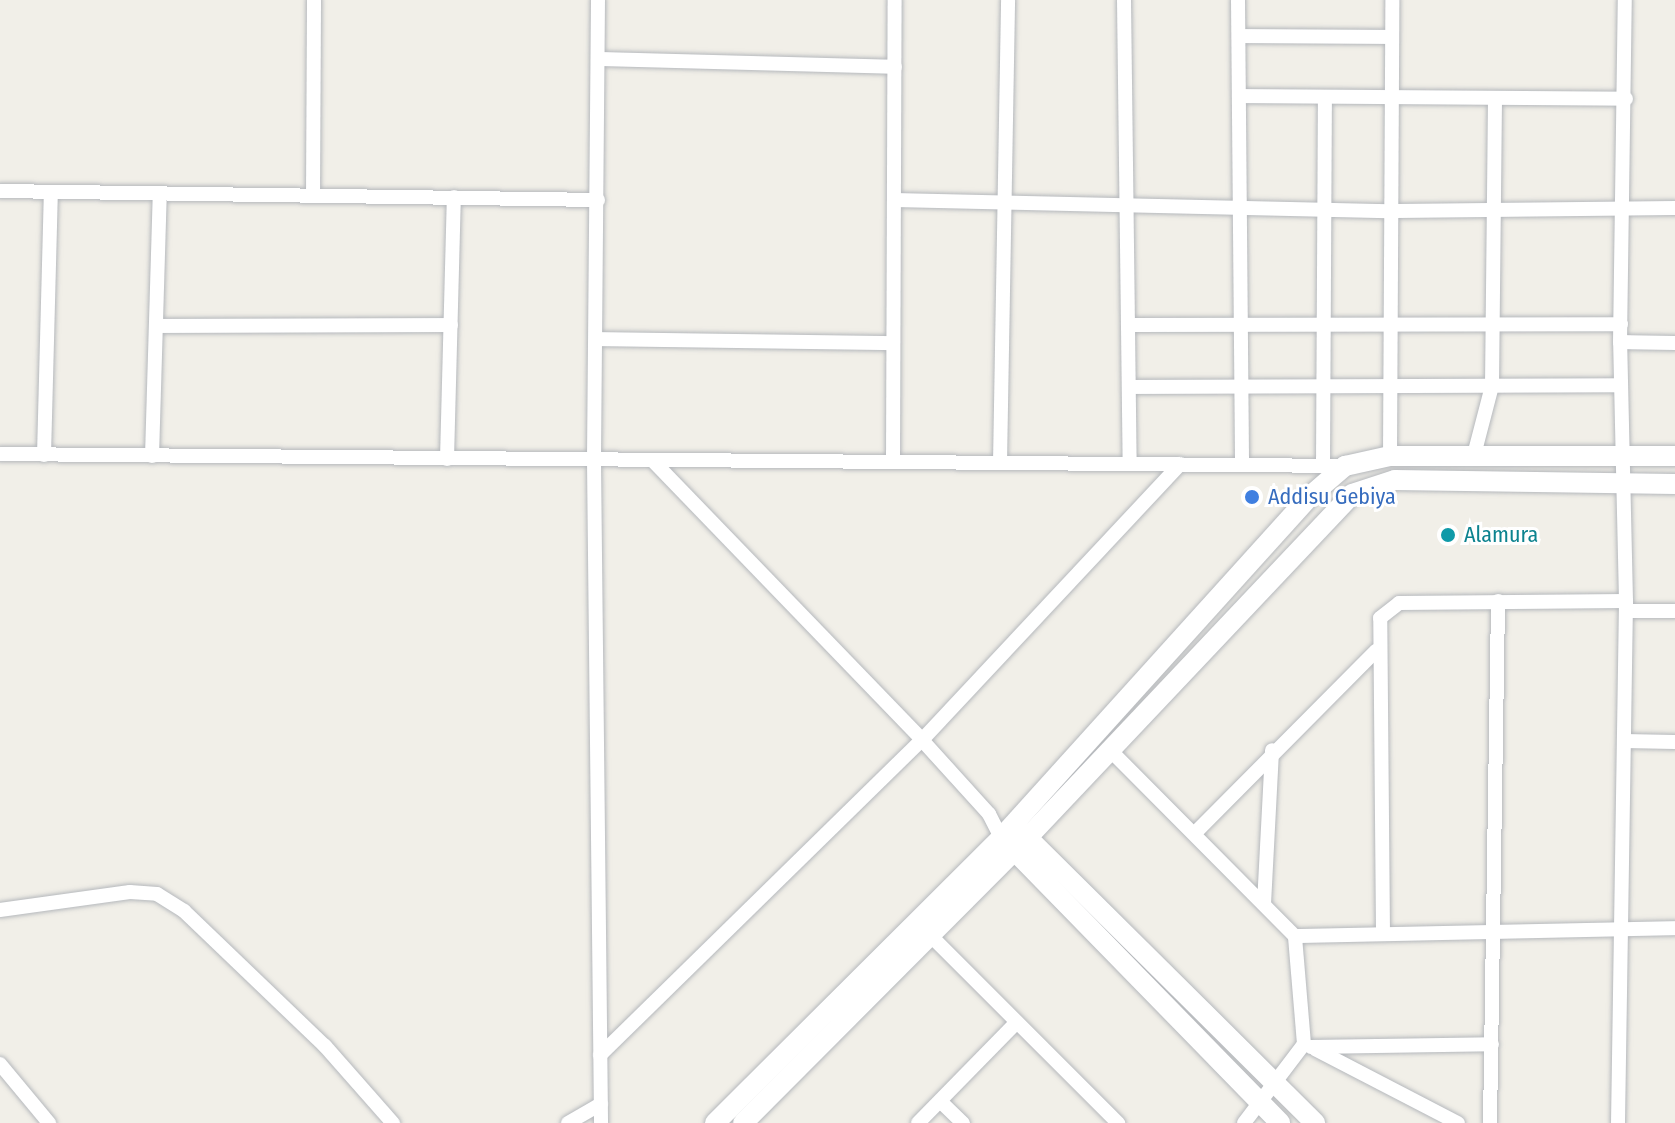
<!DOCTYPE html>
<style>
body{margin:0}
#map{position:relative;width:1675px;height:1123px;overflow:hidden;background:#f1efe8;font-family:"Fira Sans Condensed",sans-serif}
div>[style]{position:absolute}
.roads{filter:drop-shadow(0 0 2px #b5b8bc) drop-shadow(0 0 2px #b5b8bc)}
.minor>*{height:14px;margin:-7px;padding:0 7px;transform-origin:7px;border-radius:7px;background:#fff}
.secondary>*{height:20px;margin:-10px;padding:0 10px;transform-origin:10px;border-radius:10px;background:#fff}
.dots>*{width:22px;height:22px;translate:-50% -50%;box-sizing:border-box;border:4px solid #fff;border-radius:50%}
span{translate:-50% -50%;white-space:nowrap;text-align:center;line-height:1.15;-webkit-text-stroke:6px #fff;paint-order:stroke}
.shop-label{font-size:22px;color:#366cbe}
.left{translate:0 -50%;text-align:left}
.culture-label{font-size:22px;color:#0d838f}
</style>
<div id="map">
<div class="roads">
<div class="minor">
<i style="left:598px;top:0;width:461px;rotate:90.5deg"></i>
<i style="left:594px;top:461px;width:662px;rotate:89.39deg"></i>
<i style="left:1124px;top:0;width:463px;rotate:89.3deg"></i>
<i style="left:1238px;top:0;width:464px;rotate:89.5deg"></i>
<i style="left:1239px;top:36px;width:153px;rotate:0.4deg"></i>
<i style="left:598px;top:59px;width:297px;rotate:1.5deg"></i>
<i style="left:1239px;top:96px;width:387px;rotate:0.4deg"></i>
<i style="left:0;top:191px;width:598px;rotate:0.86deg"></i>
<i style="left:313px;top:196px;width:196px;rotate:-89.7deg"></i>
<i style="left:894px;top:200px;width:495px;rotate:1.3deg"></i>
<i style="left:1389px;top:211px;width:286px;rotate:-0.6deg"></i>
<i style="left:1128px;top:325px;width:493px;rotate:-0.1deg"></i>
<i style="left:156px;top:326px;width:295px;rotate:-0.2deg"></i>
<i style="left:598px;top:339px;width:295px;rotate:0.8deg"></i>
<i style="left:1620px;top:342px;width:55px;rotate:1deg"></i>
<i style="left:1129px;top:387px;width:491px;rotate:-0.2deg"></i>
<i style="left:0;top:454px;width:1345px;rotate:0.51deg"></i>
<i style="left:44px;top:455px;width:263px;rotate:-88.5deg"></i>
<i style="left:1474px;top:455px;width:71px;rotate:-75.4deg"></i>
<i style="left:1492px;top:386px;width:287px;rotate:-89.4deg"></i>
<i style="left:152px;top:456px;width:263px;rotate:-88.3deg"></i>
<i style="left:1390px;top:456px;width:456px;rotate:-89.7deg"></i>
<i style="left:447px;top:459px;width:262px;rotate:-88.5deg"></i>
<i style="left:653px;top:461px;width:388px;rotate:46deg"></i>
<i style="left:922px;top:740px;width:100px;rotate:47.8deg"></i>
<i style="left:989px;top:814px;width:27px;rotate:63deg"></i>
<i style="left:893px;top:462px;width:462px;rotate:-89.8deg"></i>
<i style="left:1000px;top:463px;width:463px;rotate:-89deg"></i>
<i style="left:1323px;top:464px;width:367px;rotate:-89.7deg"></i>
<i style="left:1626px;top:611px;width:49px"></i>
<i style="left:1624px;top:741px;width:51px;rotate:1.1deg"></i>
<i style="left:1110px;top:750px;width:262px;rotate:45.2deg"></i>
<i style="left:1195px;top:833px;width:257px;rotate:-45.2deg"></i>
<i style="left:1264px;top:904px;width:154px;rotate:-87deg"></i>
<i style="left:0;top:910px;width:131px;rotate:-7.9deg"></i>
<i style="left:130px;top:892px;width:27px;rotate:4deg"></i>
<i style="left:157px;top:894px;width:32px;rotate:32deg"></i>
<i style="left:184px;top:911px;width:195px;rotate:43.8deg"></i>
<i style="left:325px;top:1046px;width:103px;rotate:48.6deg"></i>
<i style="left:926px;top:931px;width:272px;rotate:45deg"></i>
<i style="left:1383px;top:933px;width:315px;rotate:-90.5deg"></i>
<i style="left:1380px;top:618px;width:24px;rotate:-38deg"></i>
<i style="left:1399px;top:603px;width:227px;rotate:-0.5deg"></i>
<i style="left:1311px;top:1047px;width:181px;rotate:-0.9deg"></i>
<i style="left:1315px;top:1049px;width:161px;rotate:27.4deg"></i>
<i style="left:600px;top:1055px;width:450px;rotate:-44.4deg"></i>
<i style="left:922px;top:740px;width:378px;rotate:-46.9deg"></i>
<i style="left:0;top:1064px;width:77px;rotate:50.3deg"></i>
<i style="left:940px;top:1101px;width:32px;rotate:44deg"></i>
<i style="left:568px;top:1123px;width:38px;rotate:-30deg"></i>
<i style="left:918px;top:1123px;width:141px;rotate:-45.6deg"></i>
<i style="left:1244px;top:1123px;width:99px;rotate:-52.8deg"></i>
<i style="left:1304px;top:1044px;width:108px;rotate:-94.8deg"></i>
<i style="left:1295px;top:936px;width:380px;rotate:-1.2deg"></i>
<i style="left:1490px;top:1123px;width:522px;rotate:-89.12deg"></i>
<i style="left:1618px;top:1123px;width:522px;rotate:-89.12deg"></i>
<i style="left:1626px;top:601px;width:259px;rotate:-91.3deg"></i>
<i style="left:1620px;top:342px;width:342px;rotate:-89.2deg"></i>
</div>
<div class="secondary">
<i style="left:1020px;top:830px;width:416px;rotate:44.8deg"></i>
<i style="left:1007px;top:843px;width:391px;rotate:45.7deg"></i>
<i style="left:715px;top:1123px;width:404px;rotate:-44.9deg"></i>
<i style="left:1001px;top:838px;width:460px;rotate:-47.9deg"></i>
<i style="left:1309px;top:497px;width:48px;rotate:-40.7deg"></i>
<i style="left:1345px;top:466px;width:46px;rotate:-12.5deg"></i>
<i style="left:1390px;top:456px;width:285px"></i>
<i style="left:743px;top:1123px;width:402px;rotate:-45.1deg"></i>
<i style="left:1027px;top:838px;width:473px;rotate:-46.6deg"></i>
<i style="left:1352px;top:494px;width:45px;rotate:-18deg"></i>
<i style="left:1395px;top:480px;width:280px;rotate:0.8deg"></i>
</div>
</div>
<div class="dots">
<i style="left:1252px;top:497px;background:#3f7fe0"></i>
<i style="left:1448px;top:535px;background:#0f9aa8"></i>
</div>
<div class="shop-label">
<span class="left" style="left:1268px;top:497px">Addisu Gebiya</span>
</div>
<div class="culture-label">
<span class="left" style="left:1464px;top:535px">Alamura</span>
</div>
</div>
